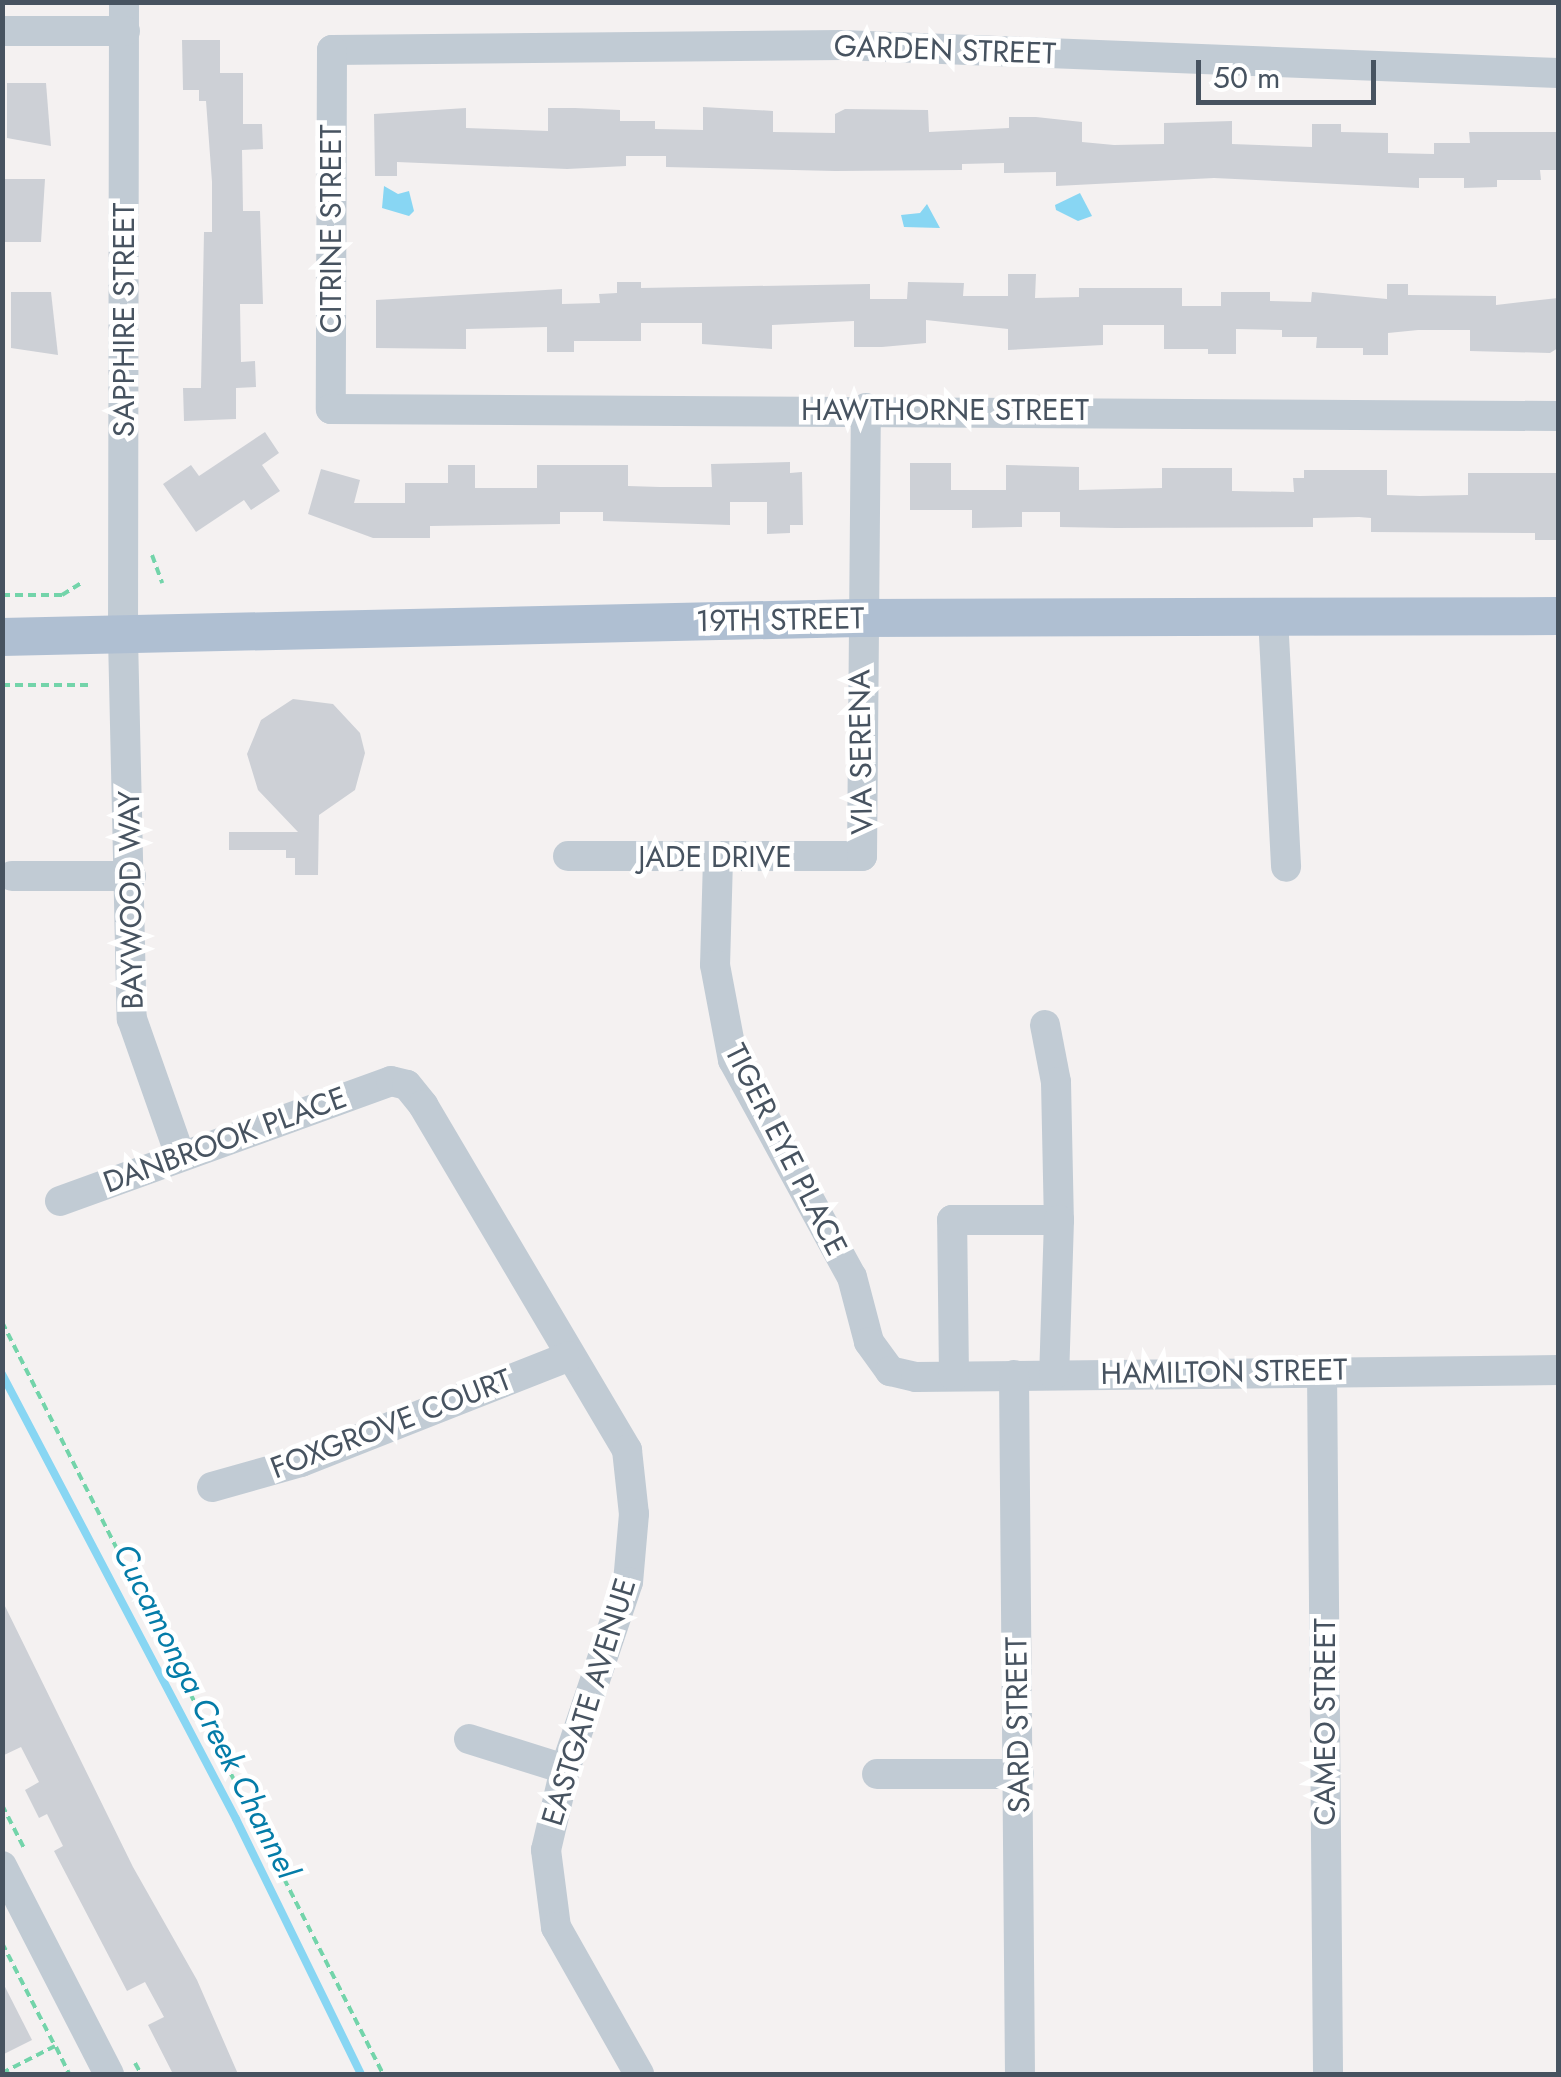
<!DOCTYPE html>
<style>
body{margin:0}
#map{position:relative;width:1561px;height:2077px;overflow:hidden;background:#f4f1f1;font-family:Jost,sans-serif}
div>[style]{position:absolute}
.water>*{inset:0;background:#88d6f3}
.stream>*{height:8px;margin:-4px;padding:0 4px;transform-origin:4px;border-radius:4px;background:#88d6f3}
.building>*{inset:0;background:#cdd0d6}
.path>*{height:4px;margin-top:-2px;transform-origin:0;background:repeating-linear-gradient(90deg,#73d4aa 0 8px,transparent 0 13px)}
.minor>*{height:30px;margin:-15px;padding:0 15px;transform-origin:15px;border-radius:15px;background:#c1cbd4}
.major>*{height:38px;margin:-19px;padding:0 19px;transform-origin:19px;border-radius:19px;background:#afbfd2}
span{translate:-50% -50%;white-space:nowrap;text-align:center;line-height:1.15;-webkit-text-stroke:9px #fff;paint-order:stroke}
.street-label{font-size:30px;color:#475360}
.water-label{font-size:32px;color:#047ca8;font-style:italic}
.frame{position:absolute;inset:0;border:5px solid #475360;pointer-events:none}
.scale{position:absolute;left:1196px;top:60px;width:180px;height:45px;box-sizing:border-box;border:5px solid #475360;border-top:0;padding-left:12px;font-size:30px;line-height:35px;white-space:nowrap;color:#475360;-webkit-text-stroke:8px #fff;paint-order:stroke}
</style>
<div id="map">
<div class="water">
<i style="clip-path:polygon(384px 186px,398px 194px,409px 191px,414px 211px,409px 216px,382px 208px)"></i>
<i style="clip-path:polygon(1080px 193px,1092px 216px,1078px 221px,1056px 210px,1055px 205px)"></i>
<i style="clip-path:polygon(927px 204px,940px 228px,904px 227px,901px 215px,920px 213px)"></i>
</div>
<div class="stream">
<i style="left:2px;top:1374px;width:503px;rotate:62.26deg"></i>
<i style="left:236px;top:1819px;width:284px;rotate:63.9deg"></i>
</div>
<div class="building">
<i style="clip-path:polygon(182px 40px,220px 40px,220px 73px,243px 73px,243px 124px,262px 124px,263px 149px,242px 150px,243px 211px,260px 211px,263px 304px,240px 304px,241px 362px,255px 361px,256px 387px,236px 388px,236px 419px,184px 421px,183px 388px,201px 388px,204px 232px,212px 232px,212px 182px,206px 101px,199px 101px,199px 90px,183px 90px)"></i>
<i style="clip-path:polygon(7px 83px,46px 83px,51px 146px,7px 138px)"></i>
<i style="clip-path:polygon(703px 107px,773px 111px,773px 132px,835px 133px,835px 114px,845px 109px,928px 110px,929px 132px,1009px 128px,1009px 117px,1036px 117px,1082px 122px,1082px 142px,1114px 145px,1164px 144px,1164px 123px,1232px 121px,1232px 144px,1312px 147px,1312px 124px,1341px 124px,1341px 132px,1388px 133px,1388px 153px,1434px 154px,1434px 143px,1470px 143px,1469px 132px,1558px 132px,1558px 170px,1540px 170px,1541px 180px,1497px 180px,1497px 187px,1464px 188px,1464px 178px,1419px 178px,1419px 188px,1214px 178px,1056px 186px,1056px 172px,1004px 173px,1004px 163px,962px 164px,962px 170px,835px 171px,666px 167px,666px 156px,626px 156px,626px 166px,567px 169px,397px 162px,397px 176px,375px 176px,374px 114px,466px 108px,466px 128px,548px 131px,548px 108px,575px 108px,620px 110px,620px 121px,655px 121px,655px 129px,703px 130px)"></i>
<i style="clip-path:polygon(5px 179px,45px 179px,41px 242px,2px 242px)"></i>
<i style="clip-path:polygon(1008px 274px,1036px 274px,1035px 298px,1079px 297px,1079px 288px,1182px 288px,1182px 306px,1221px 306px,1221px 292px,1270px 292px,1270px 301px,1311px 302px,1312px 292px,1387px 299px,1387px 284px,1408px 284px,1408px 295px,1496px 296px,1496px 305px,1558px 298px,1558px 348px,1550px 353px,1470px 351px,1470px 330px,1418px 330px,1388px 333px,1388px 355px,1363px 355px,1363px 348px,1316px 348px,1317px 337px,1282px 337px,1282px 330px,1236px 329px,1236px 354px,1208px 354px,1208px 349px,1164px 349px,1164px 325px,1103px 325px,1103px 345px,1008px 350px,1008px 329px,926px 320px,926px 343px,882px 347px,854px 347px,854px 321px,772px 325px,772px 349px,702px 344px,702px 323px,641px 323px,641px 341px,574px 341px,574px 352px,547px 352px,547px 327px,466px 329px,466px 349px,376px 348px,376px 300px,562px 289px,562px 304px,600px 303px,599px 294px,617px 293px,617px 282px,641px 282px,641px 288px,870px 284px,870px 299px,907px 299px,908px 282px,964px 283px,963px 296px,1008px 296px)"></i>
<i style="clip-path:polygon(11px 292px,51px 292px,58px 355px,11px 348px)"></i>
<i style="clip-path:polygon(265px 432px,279px 453px,262px 465px,280px 491px,251px 510px,244px 500px,196px 532px,163px 484px,191px 465px,199px 476px)"></i>
<i style="clip-path:polygon(790px 462px,790px 473px,802px 472px,803px 525px,790px 525px,790px 533px,767px 534px,767px 502px,730px 502px,730px 525px,603px 521px,603px 512px,560px 512px,560px 524px,430px 526px,430px 538px,373px 538px,308px 514px,321px 469px,360px 480px,354px 503px,405px 503px,405px 483px,448px 483px,448px 465px,475px 465px,475px 488px,537px 488px,537px 465px,628px 465px,628px 486px,660px 487px,712px 487px,711px 464px)"></i>
<i style="clip-path:polygon(910px 463px,951px 463px,951px 490px,1006px 490px,1006px 465px,1079px 467px,1079px 490px,1162px 488px,1162px 468px,1232px 468px,1232px 491px,1294px 492px,1293px 478px,1304px 478px,1304px 470px,1387px 470px,1387px 495px,1420px 496px,1468px 495px,1468px 473px,1558px 473px,1558px 540px,1535px 540px,1535px 533px,1371px 532px,1371px 518px,1359px 517px,1313px 518px,1313px 527px,1116px 528px,1060px 527px,1060px 512px,1022px 512px,1022px 527px,972px 528px,972px 510px,910px 510px)"></i>
<i style="clip-path:polygon(293px 699px,333px 704px,360px 733px,365px 753px,355px 790px,319px 815px,318px 875px,295px 875px,295px 858px,286px 858px,286px 850px,229px 850px,229px 832px,298px 832px,258px 790px,247px 754px,261px 720px)"></i>
<i style="clip-path:polygon(2px 1600px,133px 1867px,197px 1980px,238px 2074px,173px 2074px,148px 2025px,164px 2017px,145px 1982px,127px 1991px,54px 1851px,63px 1846px,47px 1814px,39px 1818px,25px 1790px,39px 1782px,21px 1747px,2px 1756px)"></i>
<i style="clip-path:polygon(2px 1981px,32px 2040px,2px 2055px)"></i>
</div>
<div class="path">
<i style="left:152px;top:555px;width:30px;rotate:70deg"></i>
<i style="left:2px;top:595px;width:60px"></i>
<i style="left:62px;top:595px;width:25px;rotate:-32deg"></i>
<i style="left:2px;top:685px;width:86px"></i>
<i style="left:2px;top:1322px;width:843px;rotate:63.13deg"></i>
<i style="left:2px;top:1805px;width:51px;rotate:62.9deg"></i>
<i style="left:2px;top:1943px;width:116px;rotate:62.8deg"></i>
<i style="left:55px;top:2046px;width:59px;rotate:153deg"></i>
<i style="left:56px;top:2047px;width:30px;rotate:64deg"></i>
<i style="left:135px;top:2063px;width:13px;rotate:61deg"></i>
</div>
<div class="minor">
<i style="left:124px;top:2px;width:635px;rotate:90.09deg"></i>
<i style="left:123px;top:637px;width:382px;rotate:88.7deg"></i>
<i style="left:132px;top:1019px;width:144px;rotate:70.6deg"></i>
<i style="left:2px;top:31px;width:123px"></i>
<i style="left:1558px;top:73px;width:717px;rotate:-177.76deg"></i>
<i style="left:842px;top:45px;width:510px;rotate:179.44deg"></i>
<i style="left:332px;top:50px;width:359px;rotate:90.2deg"></i>
<i style="left:331px;top:409px;width:1227px;rotate:0.33deg"></i>
<i style="left:1273px;top:617px;width:250px;rotate:87deg"></i>
<i style="left:568px;top:856px;width:294px"></i>
<i style="left:862px;top:856px;width:448px;rotate:-89.5deg"></i>
<i style="left:718px;top:859px;width:106px;rotate:91.6deg"></i>
<i style="left:715px;top:965px;width:97px;rotate:79.3deg"></i>
<i style="left:733px;top:1060px;width:247px;rotate:61.3deg"></i>
<i style="left:852px;top:1277px;width:67px;rotate:75.3deg"></i>
<i style="left:869px;top:1342px;width:36px;rotate:54deg"></i>
<i style="left:890px;top:1371px;width:27px;rotate:13deg"></i>
<i style="left:916px;top:1377px;width:642px;rotate:-0.62deg"></i>
<i style="left:12px;top:876px;width:119px"></i>
<i style="left:1045px;top:1025px;width:58px;rotate:79.1deg"></i>
<i style="left:1056px;top:1082px;width:138px;rotate:88.8deg"></i>
<i style="left:60px;top:1201px;width:352px;rotate:-19.9deg"></i>
<i style="left:391px;top:1081px;width:16px;rotate:14deg"></i>
<i style="left:407px;top:1085px;width:26px;rotate:51deg"></i>
<i style="left:423px;top:1105px;width:401px;rotate:59.4deg"></i>
<i style="left:627px;top:1450px;width:64px;rotate:83.8deg"></i>
<i style="left:634px;top:1514px;width:68px;rotate:95deg"></i>
<i style="left:628px;top:1582px;width:197px;rotate:108.6deg"></i>
<i style="left:565px;top:1769px;width:83px;rotate:103.2deg"></i>
<i style="left:546px;top:1850px;width:78px;rotate:82.6deg"></i>
<i style="left:556px;top:1927px;width:169px;rotate:60.5deg"></i>
<i style="left:1322px;top:1370px;width:704px;rotate:89.51deg"></i>
<i style="left:1014px;top:1375px;width:699px;rotate:89.51deg"></i>
<i style="left:954px;top:1376px;width:156px;rotate:-90.7deg"></i>
<i style="left:952px;top:1220px;width:107px"></i>
<i style="left:1059px;top:1220px;width:155px;rotate:91.8deg"></i>
<i style="left:212px;top:1487px;width:92px;rotate:-15.7deg"></i>
<i style="left:301px;top:1462px;width:289px;rotate:-21.5deg"></i>
<i style="left:469px;top:1739px;width:101px;rotate:17.4deg"></i>
<i style="left:877px;top:1774px;width:142px"></i>
<i style="left:2px;top:1866px;width:234px;rotate:62.8deg"></i>
</div>
<div class="major">
<i style="left:2px;top:637px;width:857px;rotate:-1.27deg"></i>
<i style="left:859px;top:618px;width:699px;rotate:-0.16deg"></i>
</div>
<div class="street-label">
<span style="left:945px;top:50px;rotate:2deg">GARDEN STREET</span>
<span style="left:331px;top:229px;rotate:-90deg">CITRINE STREET</span>
<span style="left:124px;top:320px;rotate:-90deg">SAPPHIRE STREET</span>
<span style="left:945px;top:410px">HAWTHORNE STREET</span>
<span style="left:780px;top:620px;rotate:-1deg">19TH STREET</span>
<span style="left:861px;top:752px;rotate:-91deg">VIA SERENA</span>
<span style="left:715px;top:857px">JADE DRIVE</span>
<span style="left:131px;top:900px;rotate:-91deg">BAYWOOD WAY</span>
<span style="left:225px;top:1140px;rotate:-20deg">DANBROOK PLACE</span>
<span style="left:786px;top:1150px;rotate:63deg">TIGER EYE PLACE</span>
<span style="left:1224px;top:1372px;rotate:-1deg">HAMILTON STREET</span>
<span style="left:391px;top:1424px;rotate:-21deg">FOXGROVE COURT</span>
<span style="left:589px;top:1702px;rotate:-73deg">EASTGATE AVENUE</span>
<span style="left:1325px;top:1722px;rotate:-90deg">CAMEO STREET</span>
<span style="left:1018px;top:1725px;rotate:-91deg">SARD STREET</span>
</div>
<div class="water-label">
<span style="left:206px;top:1711px;rotate:63deg">Cucamonga Creek Channel</span>
</div>
<div class="frame"></div>
<div class="scale">50 m</div>
</div>
